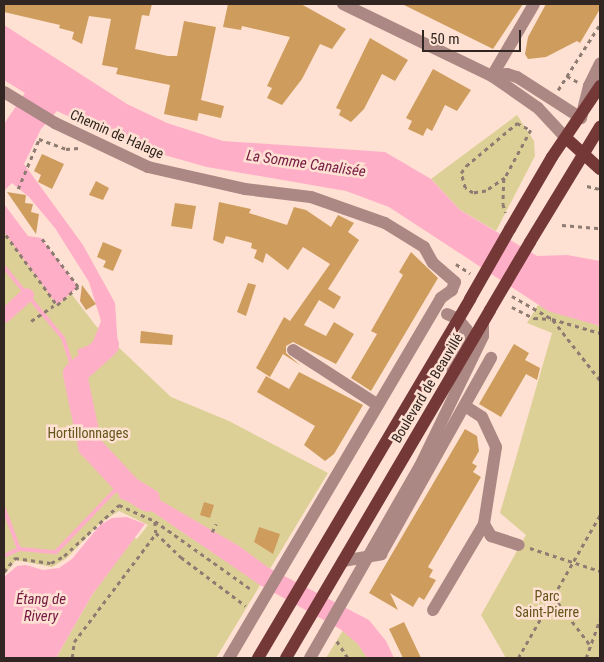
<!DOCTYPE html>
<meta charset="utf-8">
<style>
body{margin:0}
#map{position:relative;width:604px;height:662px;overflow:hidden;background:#fee1d2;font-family:"Roboto Condensed",sans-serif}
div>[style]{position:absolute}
.green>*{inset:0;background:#ddd097}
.water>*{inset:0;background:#ffaec8}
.stream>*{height:4px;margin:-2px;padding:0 2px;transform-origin:2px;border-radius:2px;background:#ffaec8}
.canal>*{height:14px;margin:-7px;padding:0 7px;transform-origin:7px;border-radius:7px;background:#ffaec8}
.river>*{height:24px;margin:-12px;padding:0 12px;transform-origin:12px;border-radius:12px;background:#ffaec8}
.building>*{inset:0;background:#ce9d5d}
.path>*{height:2.5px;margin-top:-1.25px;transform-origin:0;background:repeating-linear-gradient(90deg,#8e7b71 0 4px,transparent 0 8px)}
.minor>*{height:12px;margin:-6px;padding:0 6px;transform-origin:6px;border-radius:6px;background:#ac8885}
.major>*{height:12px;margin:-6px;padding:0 6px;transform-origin:6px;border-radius:6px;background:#743837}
.major-bridge>*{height:12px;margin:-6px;padding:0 6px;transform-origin:6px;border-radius:6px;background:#743837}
span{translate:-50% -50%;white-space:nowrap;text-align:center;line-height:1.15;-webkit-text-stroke:5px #fee1d2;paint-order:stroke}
.street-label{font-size:14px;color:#312621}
.park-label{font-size:14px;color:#61551a}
.water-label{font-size:15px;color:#751a43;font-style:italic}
.frame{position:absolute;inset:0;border:5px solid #312621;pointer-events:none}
.scale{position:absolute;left:422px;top:30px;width:99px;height:22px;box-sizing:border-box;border:2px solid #312621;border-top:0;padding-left:6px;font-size:15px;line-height:18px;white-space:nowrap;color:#312621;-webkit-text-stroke:4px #fee1d2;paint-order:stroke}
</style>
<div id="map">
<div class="green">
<i style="clip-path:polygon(517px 115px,534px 141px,535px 156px,496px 231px,460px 210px,431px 179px)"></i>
<i style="clip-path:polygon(4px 206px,96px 326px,171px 397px,229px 421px,328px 473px,216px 658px,56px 658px,92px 595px,133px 537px,137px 539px,148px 525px,119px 511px,99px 524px,67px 558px,52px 567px,16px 560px,4px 575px)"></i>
<i style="clip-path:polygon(538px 305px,600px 326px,600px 658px,506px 658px,481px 615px,526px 535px,500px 513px,552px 333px,527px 323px)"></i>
<i style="clip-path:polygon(345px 627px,374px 658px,326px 658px)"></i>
</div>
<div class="water">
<i style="clip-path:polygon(4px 25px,127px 104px,167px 123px,223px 141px,385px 152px,431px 179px,460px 210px,537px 256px,567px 255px,600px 261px,600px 326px,548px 311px,389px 207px,346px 191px,207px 167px,132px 146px,57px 111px,41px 129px,24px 164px,83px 245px,115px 303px,118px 348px,87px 377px,77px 350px,92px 344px,101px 321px,89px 282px,55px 228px,29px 197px,12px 183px,4px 191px,4px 124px,25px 93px,4px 80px)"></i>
<i style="clip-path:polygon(4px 204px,28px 236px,41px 238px,78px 287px,57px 305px,4px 232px)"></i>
<i style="clip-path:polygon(124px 472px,159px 493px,158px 499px,239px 546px,269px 568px,369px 620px,386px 641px,394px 658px,367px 658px,358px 644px,340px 629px,260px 585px,150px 510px,119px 498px)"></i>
<i style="clip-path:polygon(127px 517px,145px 524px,92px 595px,56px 658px,4px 658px,4px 577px,17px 566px,26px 565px,43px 570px,59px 568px,72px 559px,100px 525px,112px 518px)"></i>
</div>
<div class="stream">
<i style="left:4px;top:267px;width:92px;rotate:50.3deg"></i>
<i style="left:63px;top:338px;width:38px;rotate:72deg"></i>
<i style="left:4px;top:509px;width:43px;rotate:69.4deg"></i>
<i style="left:4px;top:556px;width:17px;rotate:-25deg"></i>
<i style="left:19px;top:549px;width:37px;rotate:5deg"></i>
<i style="left:56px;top:552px;width:97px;rotate:-46.3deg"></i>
</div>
<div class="canal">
<i style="left:4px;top:316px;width:31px;rotate:-42deg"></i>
</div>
<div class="river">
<i style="left:107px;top:345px;width:43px;rotate:137.8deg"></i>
<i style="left:75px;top:374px;width:74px;rotate:78.2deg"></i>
<i style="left:90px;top:446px;width:59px;rotate:47.1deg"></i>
<i style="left:130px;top:489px;width:21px;rotate:31deg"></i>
</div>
<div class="building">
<i style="clip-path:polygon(4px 4px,152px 4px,149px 16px,142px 15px,135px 49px,168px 56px,177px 56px,184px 21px,216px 27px,201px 100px,224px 106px,221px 118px,199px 113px,197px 121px,164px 114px,170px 85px,116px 74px,118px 68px,102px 65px,111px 19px,89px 16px,82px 44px,72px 39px,74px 32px,59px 28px,60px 25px,4px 12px)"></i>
<i style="clip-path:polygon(228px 4px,301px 4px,346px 29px,332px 49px,320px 44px,302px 79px,282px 105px,267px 98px,272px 88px,267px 86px,290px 37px,242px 26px,241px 30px,223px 27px)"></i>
<i style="clip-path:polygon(402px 4px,523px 4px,493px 49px)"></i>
<i style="clip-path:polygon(546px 4px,600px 4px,600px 9px,580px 43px,577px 41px,546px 57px,528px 59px,525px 54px,528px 37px)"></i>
<i style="clip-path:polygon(370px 38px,408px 60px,395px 81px,382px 74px,364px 109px,351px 122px,339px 115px,341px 110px,336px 108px)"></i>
<i style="clip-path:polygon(433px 69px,471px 90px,457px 111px,445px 105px,432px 131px,427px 128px,423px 136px,408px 129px,412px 121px,406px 118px)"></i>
<i style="clip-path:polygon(42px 154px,64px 164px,52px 189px,38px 182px,41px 175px,34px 171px)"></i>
<i style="clip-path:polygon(96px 181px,109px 188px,103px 200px,89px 195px)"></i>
<i style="clip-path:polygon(7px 192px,26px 195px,25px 203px,33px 204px,31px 212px,39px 214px,36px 234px)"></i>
<i style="clip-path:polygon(219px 202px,251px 209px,249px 213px,287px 225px,294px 207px,306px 210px,331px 227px,338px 215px,354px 223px,348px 232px,359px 240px,328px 289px,341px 297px,334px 309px,319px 300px,304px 325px,326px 336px,334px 322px,354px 334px,336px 364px,293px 342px,286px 346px,286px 353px,300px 365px,283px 354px,270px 377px,256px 368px,284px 317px,290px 321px,330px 264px,303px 247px,288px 270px,266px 253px,263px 263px,254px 258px,257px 250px,251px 248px,252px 243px,226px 236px,223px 244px,213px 240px)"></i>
<i style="clip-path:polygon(175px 203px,196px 206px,192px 229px,171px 226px)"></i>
<i style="clip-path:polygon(103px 242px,122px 250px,113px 271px,103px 267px,106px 261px,97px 257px)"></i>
<i style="clip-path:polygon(411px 252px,438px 278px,371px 391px,351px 378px,377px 334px,371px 331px,403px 275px,399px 272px)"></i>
<i style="clip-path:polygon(248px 283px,256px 285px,246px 316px,237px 312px)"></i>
<i style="clip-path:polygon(82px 285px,96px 304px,86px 310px,80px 301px)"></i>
<i style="clip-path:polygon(141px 331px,173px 335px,172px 345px,140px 343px)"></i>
<i style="clip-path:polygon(514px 344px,529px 353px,525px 360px,540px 368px,537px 380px,526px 374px,501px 417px,479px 404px)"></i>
<i style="clip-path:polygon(299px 372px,363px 405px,334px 454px,325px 461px,304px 445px,315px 426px,257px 392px,266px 376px,289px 389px)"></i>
<i style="clip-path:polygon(465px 429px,477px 436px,479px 451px,472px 463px,477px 466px,473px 472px,481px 477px,428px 567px,433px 570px,429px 577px,436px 580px,424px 600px,419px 597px,413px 607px,390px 593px,398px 610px,369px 593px)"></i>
<i style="clip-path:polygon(204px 502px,214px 505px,210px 518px,200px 515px)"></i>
<i style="clip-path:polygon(259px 527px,280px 534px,273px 554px,254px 542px)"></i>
<i style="clip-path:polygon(404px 622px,421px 658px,403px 658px,389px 629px)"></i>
</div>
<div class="path">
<i style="left:567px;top:76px;width:13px;rotate:29deg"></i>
<i style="left:558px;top:90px;width:78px;rotate:-57.5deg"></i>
<i style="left:517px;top:123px;width:16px;rotate:27deg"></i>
<i style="left:531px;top:130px;width:55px;rotate:118.4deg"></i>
<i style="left:505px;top:178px;width:23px;rotate:146deg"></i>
<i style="left:486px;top:191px;width:13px;rotate:171deg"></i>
<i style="left:473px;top:193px;width:9px;rotate:-148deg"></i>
<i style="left:465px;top:188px;width:16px;rotate:-105deg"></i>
<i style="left:461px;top:173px;width:9px;rotate:-54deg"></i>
<i style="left:466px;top:166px;width:67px;rotate:-40.1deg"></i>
<i style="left:504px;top:179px;width:25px;rotate:92deg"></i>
<i style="left:503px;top:204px;width:9px;rotate:72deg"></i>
<i style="left:587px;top:186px;width:13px;rotate:13deg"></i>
<i style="left:18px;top:189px;width:54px;rotate:-67.2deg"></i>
<i style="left:39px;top:139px;width:29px;rotate:20deg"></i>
<i style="left:66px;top:149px;width:12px;rotate:-5deg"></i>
<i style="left:562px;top:225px;width:38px;rotate:5deg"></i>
<i style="left:6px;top:235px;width:87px;rotate:53.9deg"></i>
<i style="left:57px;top:305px;width:28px;rotate:-41deg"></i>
<i style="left:78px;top:287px;width:61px;rotate:-127.1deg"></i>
<i style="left:456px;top:264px;width:17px;rotate:33deg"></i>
<i style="left:512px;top:296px;width:46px;rotate:29.9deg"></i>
<i style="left:552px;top:319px;width:50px;rotate:16.3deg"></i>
<i style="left:512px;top:307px;width:25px;rotate:27deg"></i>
<i style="left:534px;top:318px;width:17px;rotate:3deg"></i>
<i style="left:553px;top:320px;width:76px;rotate:51.9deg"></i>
<i style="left:31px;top:321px;width:27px;rotate:-34deg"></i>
<i style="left:155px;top:522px;width:11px;rotate:85deg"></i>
<i style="left:156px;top:533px;width:35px;rotate:44deg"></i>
<i style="left:181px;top:557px;width:81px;rotate:37deg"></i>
<i style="left:212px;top:532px;width:9px;rotate:-63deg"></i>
<i style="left:530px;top:548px;width:74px;rotate:18.2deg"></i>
<i style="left:4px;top:572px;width:18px;rotate:-52deg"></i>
<i style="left:15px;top:558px;width:36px;rotate:8deg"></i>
<i style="left:51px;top:563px;width:15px;rotate:-28deg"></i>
<i style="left:64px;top:556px;width:75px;rotate:-42.8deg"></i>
<i style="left:119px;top:505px;width:39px;rotate:24deg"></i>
<i style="left:155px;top:521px;width:119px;rotate:35.4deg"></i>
<i style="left:553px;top:596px;width:63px;rotate:52.8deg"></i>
<i style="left:337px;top:641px;width:20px;rotate:57deg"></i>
<i style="left:72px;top:658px;width:16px;rotate:-83deg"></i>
<i style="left:74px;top:642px;width:136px;rotate:-53deg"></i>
<i style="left:518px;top:658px;width:165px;rotate:-60.2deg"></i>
<i style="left:586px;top:658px;width:41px;rotate:-70.3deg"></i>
</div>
<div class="minor">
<i style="left:343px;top:4px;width:165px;rotate:25.8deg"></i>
<i style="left:492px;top:76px;width:56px;rotate:34.8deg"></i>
<i style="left:538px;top:108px;width:41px;rotate:47deg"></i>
<i style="left:492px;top:76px;width:15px;rotate:-8deg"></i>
<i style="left:507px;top:74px;width:10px;rotate:17deg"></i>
<i style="left:517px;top:77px;width:76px;rotate:32.6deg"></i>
<i style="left:581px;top:118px;width:33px;rotate:-76deg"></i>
<i style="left:589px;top:86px;width:25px;rotate:-64deg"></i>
<i style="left:492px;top:76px;width:83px;rotate:-59.7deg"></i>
<i style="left:4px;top:92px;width:60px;rotate:31.3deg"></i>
<i style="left:55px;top:123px;width:103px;rotate:25.3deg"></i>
<i style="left:148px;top:167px;width:99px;rotate:12.8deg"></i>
<i style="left:245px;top:189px;width:66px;rotate:6.9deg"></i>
<i style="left:311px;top:197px;width:78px;rotate:19.4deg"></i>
<i style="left:385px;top:223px;width:46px;rotate:31.6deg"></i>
<i style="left:424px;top:247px;width:18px;rotate:61deg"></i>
<i style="left:433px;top:263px;width:29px;rotate:41deg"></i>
<i style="left:455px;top:282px;width:9px;rotate:111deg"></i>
<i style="left:452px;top:290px;width:14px;rotate:144deg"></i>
<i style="left:441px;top:298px;width:418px;rotate:120.5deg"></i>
<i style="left:447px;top:314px;width:12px;rotate:24deg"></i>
<i style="left:458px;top:319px;width:14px;rotate:51deg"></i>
<i style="left:467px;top:330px;width:30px;rotate:120deg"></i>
<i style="left:452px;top:356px;width:17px;rotate:87deg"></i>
<i style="left:293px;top:350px;width:101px;rotate:32.9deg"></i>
<i style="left:465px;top:406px;width:20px;rotate:33deg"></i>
<i style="left:482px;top:417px;width:33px;rotate:65deg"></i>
<i style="left:496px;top:447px;width:78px;rotate:98.9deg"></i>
<i style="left:484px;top:524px;width:14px;rotate:60deg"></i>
<i style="left:491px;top:536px;width:29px;rotate:18deg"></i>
<i style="left:343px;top:561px;width:39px;rotate:-10deg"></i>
<i style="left:381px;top:554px;width:225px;rotate:-60.7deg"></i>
<i style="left:433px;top:610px;width:100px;rotate:-59.3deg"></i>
<i style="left:310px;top:658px;width:221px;rotate:-60.2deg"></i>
<i style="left:420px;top:466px;width:144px;rotate:-64.1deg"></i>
<i style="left:483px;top:336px;width:13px;rotate:-90deg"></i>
</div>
<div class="major">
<i style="left:566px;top:138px;width:46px;rotate:42.4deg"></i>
<i style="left:510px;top:229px;width:83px;rotate:-59.7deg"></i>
<i style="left:552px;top:157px;width:86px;rotate:-55.9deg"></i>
<i style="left:530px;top:242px;width:135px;rotate:-58.7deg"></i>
<i style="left:258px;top:658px;width:417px;rotate:-59.4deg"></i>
<i style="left:286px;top:658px;width:403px;rotate:-59.6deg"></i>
</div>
<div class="major-bridge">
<i style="left:470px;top:299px;width:81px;rotate:-60.3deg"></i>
<i style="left:490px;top:310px;width:79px;rotate:-59.5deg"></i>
</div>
<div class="street-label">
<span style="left:117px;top:134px;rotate:24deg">Chemin de Halage</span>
<span style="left:427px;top:388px;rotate:-59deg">Boulevard de Beauvillé</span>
</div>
<div class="park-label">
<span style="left:88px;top:433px">Hortillonnages</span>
<span style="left:547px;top:604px">Parc<br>Saint-Pierre</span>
</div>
<div class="water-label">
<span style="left:306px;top:164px;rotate:8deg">La Somme Canalisée</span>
<span style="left:41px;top:608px">Étang de<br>Rivery</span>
</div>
<div class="frame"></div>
<div class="scale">50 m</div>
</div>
